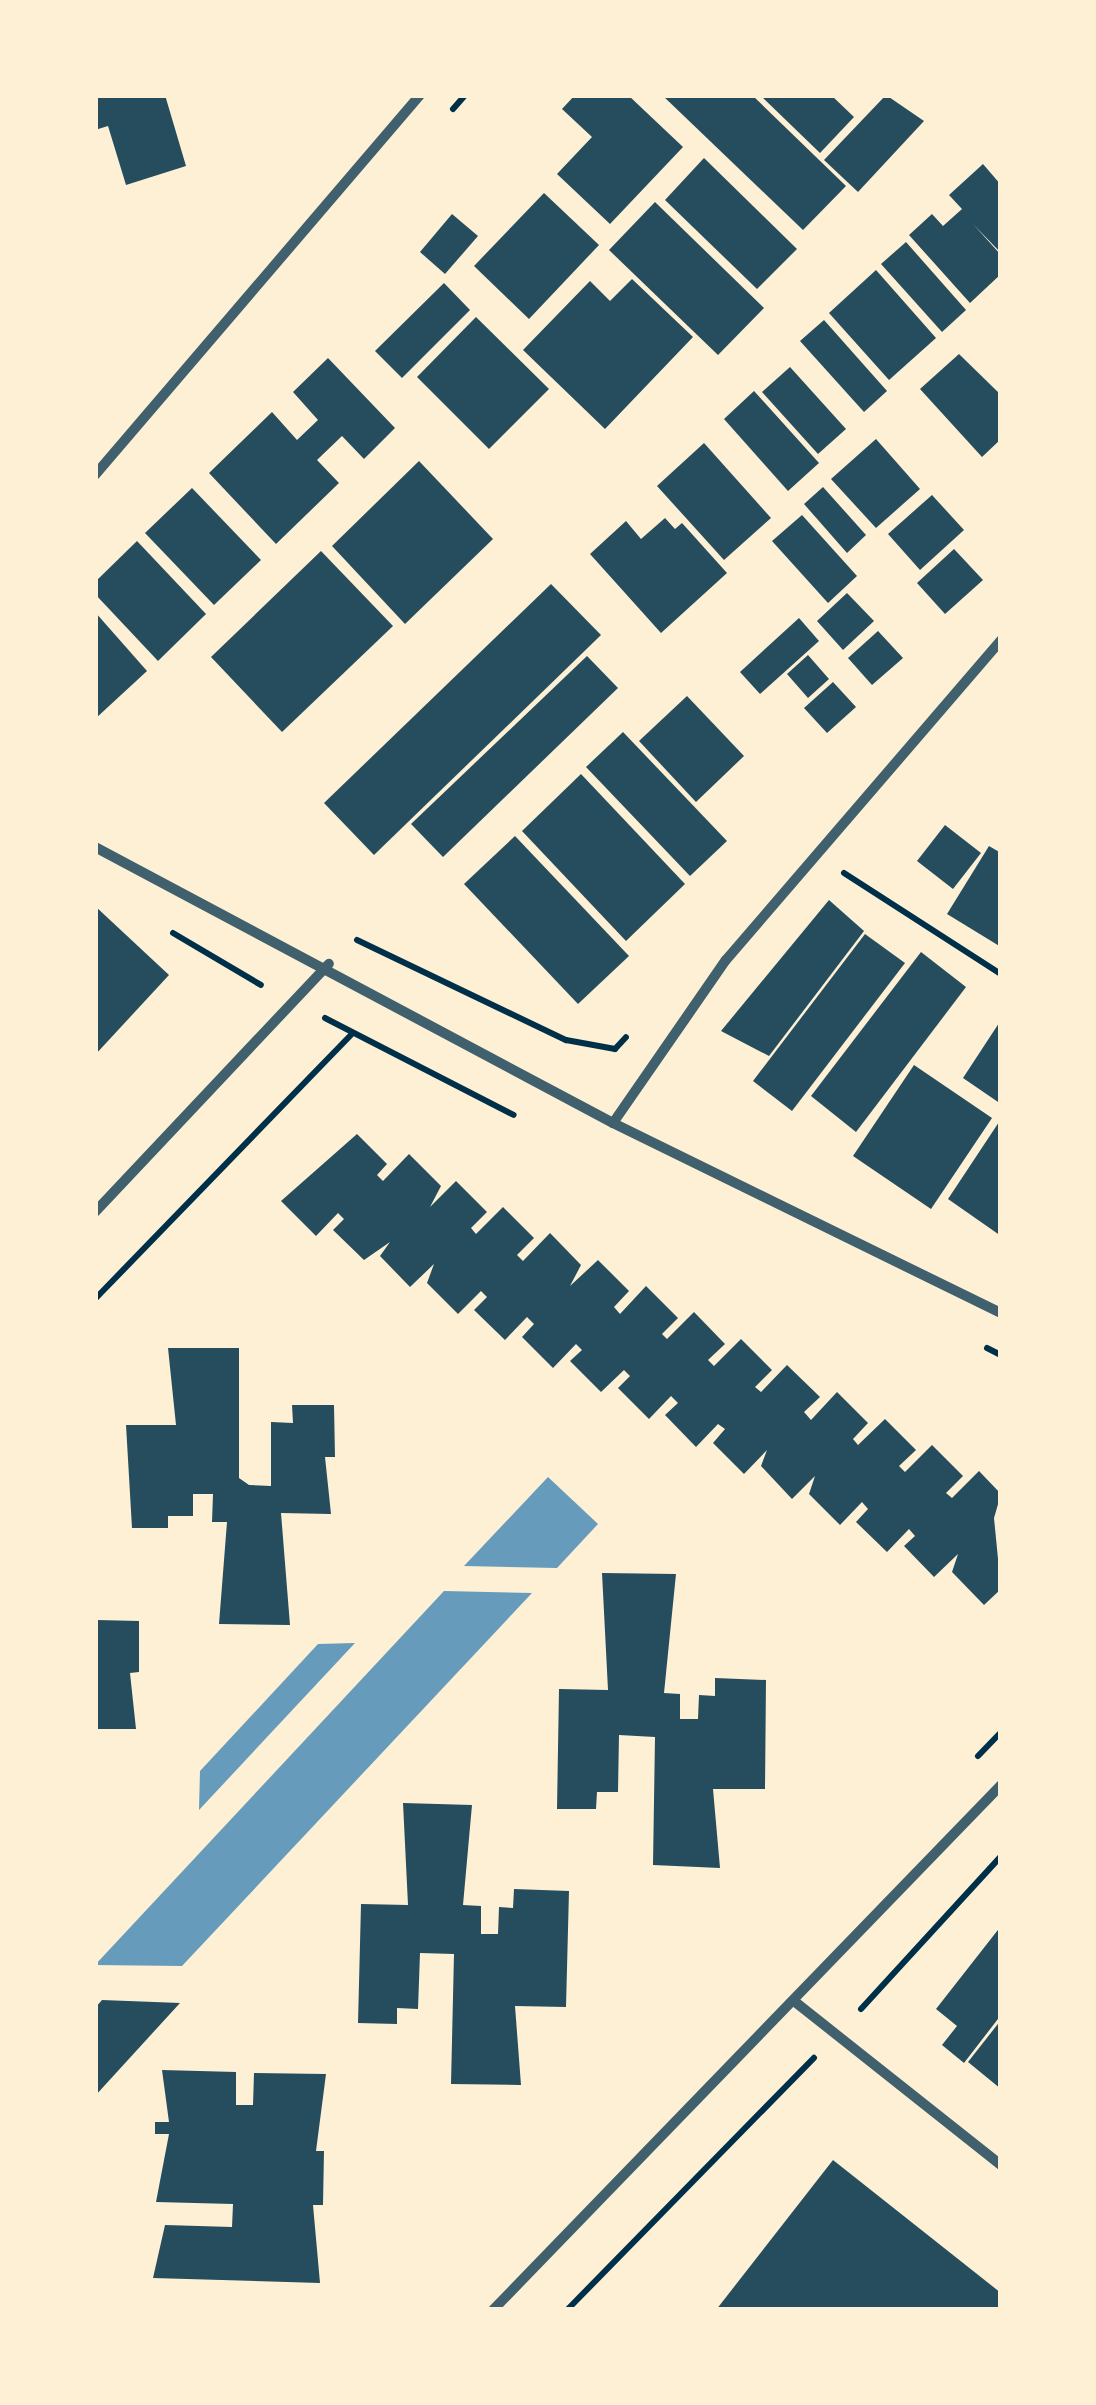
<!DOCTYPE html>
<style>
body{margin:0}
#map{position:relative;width:1096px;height:2405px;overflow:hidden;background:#fdf0d5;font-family:"Noto Serif",serif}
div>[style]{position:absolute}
.water>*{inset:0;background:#669bbc}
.building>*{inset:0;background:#264d5e}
.path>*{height:6px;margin:-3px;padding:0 3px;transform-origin:3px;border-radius:3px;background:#003049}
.minor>*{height:10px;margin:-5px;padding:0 5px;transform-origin:5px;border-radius:5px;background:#3f606c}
span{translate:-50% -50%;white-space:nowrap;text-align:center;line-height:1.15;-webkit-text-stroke:8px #fdf0d5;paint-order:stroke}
.frame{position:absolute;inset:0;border:98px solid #fdf0d5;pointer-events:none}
</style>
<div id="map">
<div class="water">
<i style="clip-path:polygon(548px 1477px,598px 1524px,557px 1568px,464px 1566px)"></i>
<i style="clip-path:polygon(444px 1591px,532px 1593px,182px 1966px,95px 1965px)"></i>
<i style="clip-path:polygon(355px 1643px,199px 1810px,200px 1771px,318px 1644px)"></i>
</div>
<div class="building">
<i style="clip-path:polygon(95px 95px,165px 95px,186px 166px,126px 185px,108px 126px,95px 130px)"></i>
<i style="clip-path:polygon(575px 95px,628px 95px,683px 147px,610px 224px,557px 174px,592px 137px,562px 109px)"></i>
<i style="clip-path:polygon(662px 95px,752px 95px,846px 186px,803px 230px)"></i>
<i style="clip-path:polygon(760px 95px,831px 95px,854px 117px,820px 153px)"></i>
<i style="clip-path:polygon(886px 95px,924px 121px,858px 192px,824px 160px)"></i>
<i style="clip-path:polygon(704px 158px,797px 249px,757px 289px,665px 200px)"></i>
<i style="clip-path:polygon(983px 164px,1001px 185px,1001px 253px,973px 224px,1001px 255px,1001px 274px,970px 303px,909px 235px,932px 214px,943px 226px,962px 209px,949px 195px)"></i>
<i style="clip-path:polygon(544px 193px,599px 245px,529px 319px,474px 266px)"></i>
<i style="clip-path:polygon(655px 202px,764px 308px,718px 355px,609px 250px)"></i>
<i style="clip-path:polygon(452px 214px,478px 236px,445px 274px,420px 252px)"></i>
<i style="clip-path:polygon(906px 242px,966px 310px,942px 332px,881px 264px)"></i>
<i style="clip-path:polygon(876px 270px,936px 338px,889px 380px,829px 313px)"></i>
<i style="clip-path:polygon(632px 279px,693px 337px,605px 429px,523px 350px,590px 281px,610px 301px)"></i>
<i style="clip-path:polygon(444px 283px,470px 310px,402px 378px,375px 351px)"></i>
<i style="clip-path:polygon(476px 317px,549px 389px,489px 449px,417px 377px)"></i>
<i style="clip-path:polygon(824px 320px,887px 391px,864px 412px,800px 341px)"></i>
<i style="clip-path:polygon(959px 354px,1001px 395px,1001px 439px,982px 457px,920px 389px)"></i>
<i style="clip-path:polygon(328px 358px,395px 428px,364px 459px,342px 436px,317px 460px,339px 483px,276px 544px,209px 473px,272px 412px,297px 440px,318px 420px,293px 392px)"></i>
<i style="clip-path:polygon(790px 367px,846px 429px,818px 454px,762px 392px)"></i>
<i style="clip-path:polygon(754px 391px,819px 463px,788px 491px,724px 419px)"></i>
<i style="clip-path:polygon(876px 439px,920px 489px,876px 528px,831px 479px)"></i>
<i style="clip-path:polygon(704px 443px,771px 518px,724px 560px,657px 486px)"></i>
<i style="clip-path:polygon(419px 461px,493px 539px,405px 624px,332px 546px)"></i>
<i style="clip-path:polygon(823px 487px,866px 535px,847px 553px,804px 504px)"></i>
<i style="clip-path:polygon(192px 488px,261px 560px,214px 605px,145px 533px)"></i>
<i style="clip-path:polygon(932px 495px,964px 530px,920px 570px,888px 534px)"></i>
<i style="clip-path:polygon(802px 515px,857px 576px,828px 603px,772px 541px)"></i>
<i style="clip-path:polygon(665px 518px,675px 529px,682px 523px,727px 573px,661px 633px,590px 554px,626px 521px,641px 539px)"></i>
<i style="clip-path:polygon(137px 541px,206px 614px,158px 661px,95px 594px,95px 582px)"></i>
<i style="clip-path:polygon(954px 549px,983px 580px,945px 614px,917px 583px)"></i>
<i style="clip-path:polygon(321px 551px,393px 626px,282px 732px,211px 657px)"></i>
<i style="clip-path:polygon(551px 584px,601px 635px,374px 855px,324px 803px)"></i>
<i style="clip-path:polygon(847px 593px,874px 621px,843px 650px,817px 621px)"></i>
<i style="clip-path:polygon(95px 612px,147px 671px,95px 719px)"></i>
<i style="clip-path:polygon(799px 618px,819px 641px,760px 694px,740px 672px)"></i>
<i style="clip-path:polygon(878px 631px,903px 658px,872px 685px,848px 658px)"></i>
<i style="clip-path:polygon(808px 655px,829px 679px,808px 698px,787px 674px)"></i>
<i style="clip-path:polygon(587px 656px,618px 688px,443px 857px,411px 824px)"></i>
<i style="clip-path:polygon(833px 682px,856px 707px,827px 733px,804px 708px)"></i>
<i style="clip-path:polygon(687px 696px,744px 756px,696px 802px,639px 741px)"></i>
<i style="clip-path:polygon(623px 732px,727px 841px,690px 876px,586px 767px)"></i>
<i style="clip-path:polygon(581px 774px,685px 884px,626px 941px,522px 831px)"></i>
<i style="clip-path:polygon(945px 825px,981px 853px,953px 889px,917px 861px)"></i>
<i style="clip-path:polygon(515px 836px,629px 956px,578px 1004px,464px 884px)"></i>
<i style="clip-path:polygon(989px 846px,1001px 853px,1001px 947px,947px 914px)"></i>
<i style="clip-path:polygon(829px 900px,864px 931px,769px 1056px,721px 1031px)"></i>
<i style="clip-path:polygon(95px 906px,169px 975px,95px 1055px)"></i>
<i style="clip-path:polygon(865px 934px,905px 963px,792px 1111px,753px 1081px)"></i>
<i style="clip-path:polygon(921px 952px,966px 987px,856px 1132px,811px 1096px)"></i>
<i style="clip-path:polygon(1001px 1020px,1001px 1104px,963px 1078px)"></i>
<i style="clip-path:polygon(914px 1065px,992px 1118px,931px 1209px,853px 1156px)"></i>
<i style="clip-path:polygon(999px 1122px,1001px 1123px,1001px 1236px,948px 1199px)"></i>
<i style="clip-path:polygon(357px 1134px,387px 1164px,377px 1175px,383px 1181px,409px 1154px,441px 1186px,430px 1207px,456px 1181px,487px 1212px,471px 1228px,476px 1234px,503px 1207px,534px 1238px,517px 1255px,523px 1261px,550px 1233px,581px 1265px,570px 1286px,598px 1260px,629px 1291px,614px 1307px,620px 1314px,646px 1286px,678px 1318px,662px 1334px,667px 1339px,694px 1312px,725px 1344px,708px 1360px,714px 1366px,741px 1339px,772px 1370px,755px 1387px,761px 1392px,787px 1365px,820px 1397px,804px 1412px,811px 1420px,837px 1392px,868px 1423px,853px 1439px,858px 1445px,885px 1419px,916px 1450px,899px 1466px,905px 1472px,932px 1445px,963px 1476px,946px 1493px,952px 1498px,979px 1471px,1001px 1494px,994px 1518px,1001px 1589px,984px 1605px,952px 1572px,958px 1554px,934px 1577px,904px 1546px,915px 1536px,909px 1529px,887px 1552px,856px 1522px,868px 1509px,862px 1502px,840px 1525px,809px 1494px,815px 1476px,792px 1499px,761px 1466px,767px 1450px,744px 1474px,713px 1443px,725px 1429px,718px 1424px,696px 1447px,665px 1415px,678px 1403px,671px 1396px,649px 1419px,618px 1388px,630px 1376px,624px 1370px,601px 1392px,570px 1361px,582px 1350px,576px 1344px,553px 1368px,522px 1337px,534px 1324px,527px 1317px,505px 1340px,474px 1310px,487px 1297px,481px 1291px,458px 1314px,427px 1283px,434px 1264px,410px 1287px,380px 1256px,390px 1242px,364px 1260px,333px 1230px,344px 1219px,338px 1213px,316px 1236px,281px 1201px)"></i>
<i style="clip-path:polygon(168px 1348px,239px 1348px,239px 1478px,249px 1485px,271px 1486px,271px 1422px,293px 1423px,292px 1405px,334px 1405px,335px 1457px,325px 1457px,331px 1514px,281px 1513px,290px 1625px,219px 1624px,227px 1522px,212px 1522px,213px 1494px,193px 1494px,193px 1516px,168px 1516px,168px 1528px,132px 1528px,126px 1425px,176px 1425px)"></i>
<i style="clip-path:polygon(602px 1573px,676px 1574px,664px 1693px,680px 1694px,680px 1719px,698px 1719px,699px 1695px,715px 1696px,715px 1678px,766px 1680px,765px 1789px,713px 1789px,720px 1868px,653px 1865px,655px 1737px,619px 1735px,618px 1792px,597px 1792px,596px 1809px,557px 1809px,559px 1689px,608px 1690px)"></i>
<i style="clip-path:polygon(97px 1620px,139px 1621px,139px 1672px,130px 1673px,136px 1729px,95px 1729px)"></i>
<i style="clip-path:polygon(403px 1803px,472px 1805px,463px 1905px,481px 1906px,481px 1934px,498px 1934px,499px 1907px,513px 1908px,514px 1889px,569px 1891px,566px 2007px,515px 2006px,521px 2085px,451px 2084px,454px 1954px,420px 1953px,418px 2009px,397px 2008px,397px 2024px,358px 2023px,361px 1904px,408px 1905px)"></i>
<i style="clip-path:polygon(1001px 1926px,1001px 2015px,964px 2063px,942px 2045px,957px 2026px,936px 2009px)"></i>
<i style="clip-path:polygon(102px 2000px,180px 2003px,95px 2096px,95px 2008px)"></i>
<i style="clip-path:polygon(1001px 2020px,1001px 2089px,968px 2062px)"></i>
<i style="clip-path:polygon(162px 2070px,236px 2072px,236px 2105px,253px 2105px,254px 2073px,326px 2074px,316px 2151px,324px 2151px,323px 2205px,313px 2205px,320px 2283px,153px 2278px,165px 2225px,232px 2227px,233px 2204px,156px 2202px,169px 2134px,155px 2134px,155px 2122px,169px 2122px)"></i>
<i style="clip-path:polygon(833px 2160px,1001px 2293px,1001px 2310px,716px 2310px)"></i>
</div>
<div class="path">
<i style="left:453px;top:109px;width:18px;rotate:-49deg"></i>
<i style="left:844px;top:873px;width:187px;rotate:32.8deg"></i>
<i style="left:173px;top:933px;width:102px;rotate:30.6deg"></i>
<i style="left:357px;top:940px;width:232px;rotate:25.6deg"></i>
<i style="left:566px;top:1040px;width:50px;rotate:10.4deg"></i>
<i style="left:615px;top:1049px;width:16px;rotate:-47deg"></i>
<i style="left:325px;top:1018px;width:212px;rotate:27.2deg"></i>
<i style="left:95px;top:1299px;width:368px;rotate:-45.9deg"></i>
<i style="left:987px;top:1348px;width:16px;rotate:27deg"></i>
<i style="left:978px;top:1756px;width:33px;rotate:-46deg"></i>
<i style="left:861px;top:2009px;width:207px;rotate:-47.5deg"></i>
<i style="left:567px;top:2310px;width:353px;rotate:-45.6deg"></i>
</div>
<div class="minor">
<i style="left:95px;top:475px;width:500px;rotate:-49.46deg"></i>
<i style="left:95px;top:847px;width:587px;rotate:28.05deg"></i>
<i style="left:613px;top:1123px;width:432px;rotate:26.1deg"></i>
<i style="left:613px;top:1123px;width:198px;rotate:-55.3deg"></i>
<i style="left:726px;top:960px;width:422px;rotate:-49.3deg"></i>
<i style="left:95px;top:1212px;width:341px;rotate:-46.7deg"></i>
<i style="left:794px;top:2001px;width:264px;rotate:38.4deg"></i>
<i style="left:493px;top:2310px;width:731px;rotate:-45.94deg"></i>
</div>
<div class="frame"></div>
</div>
